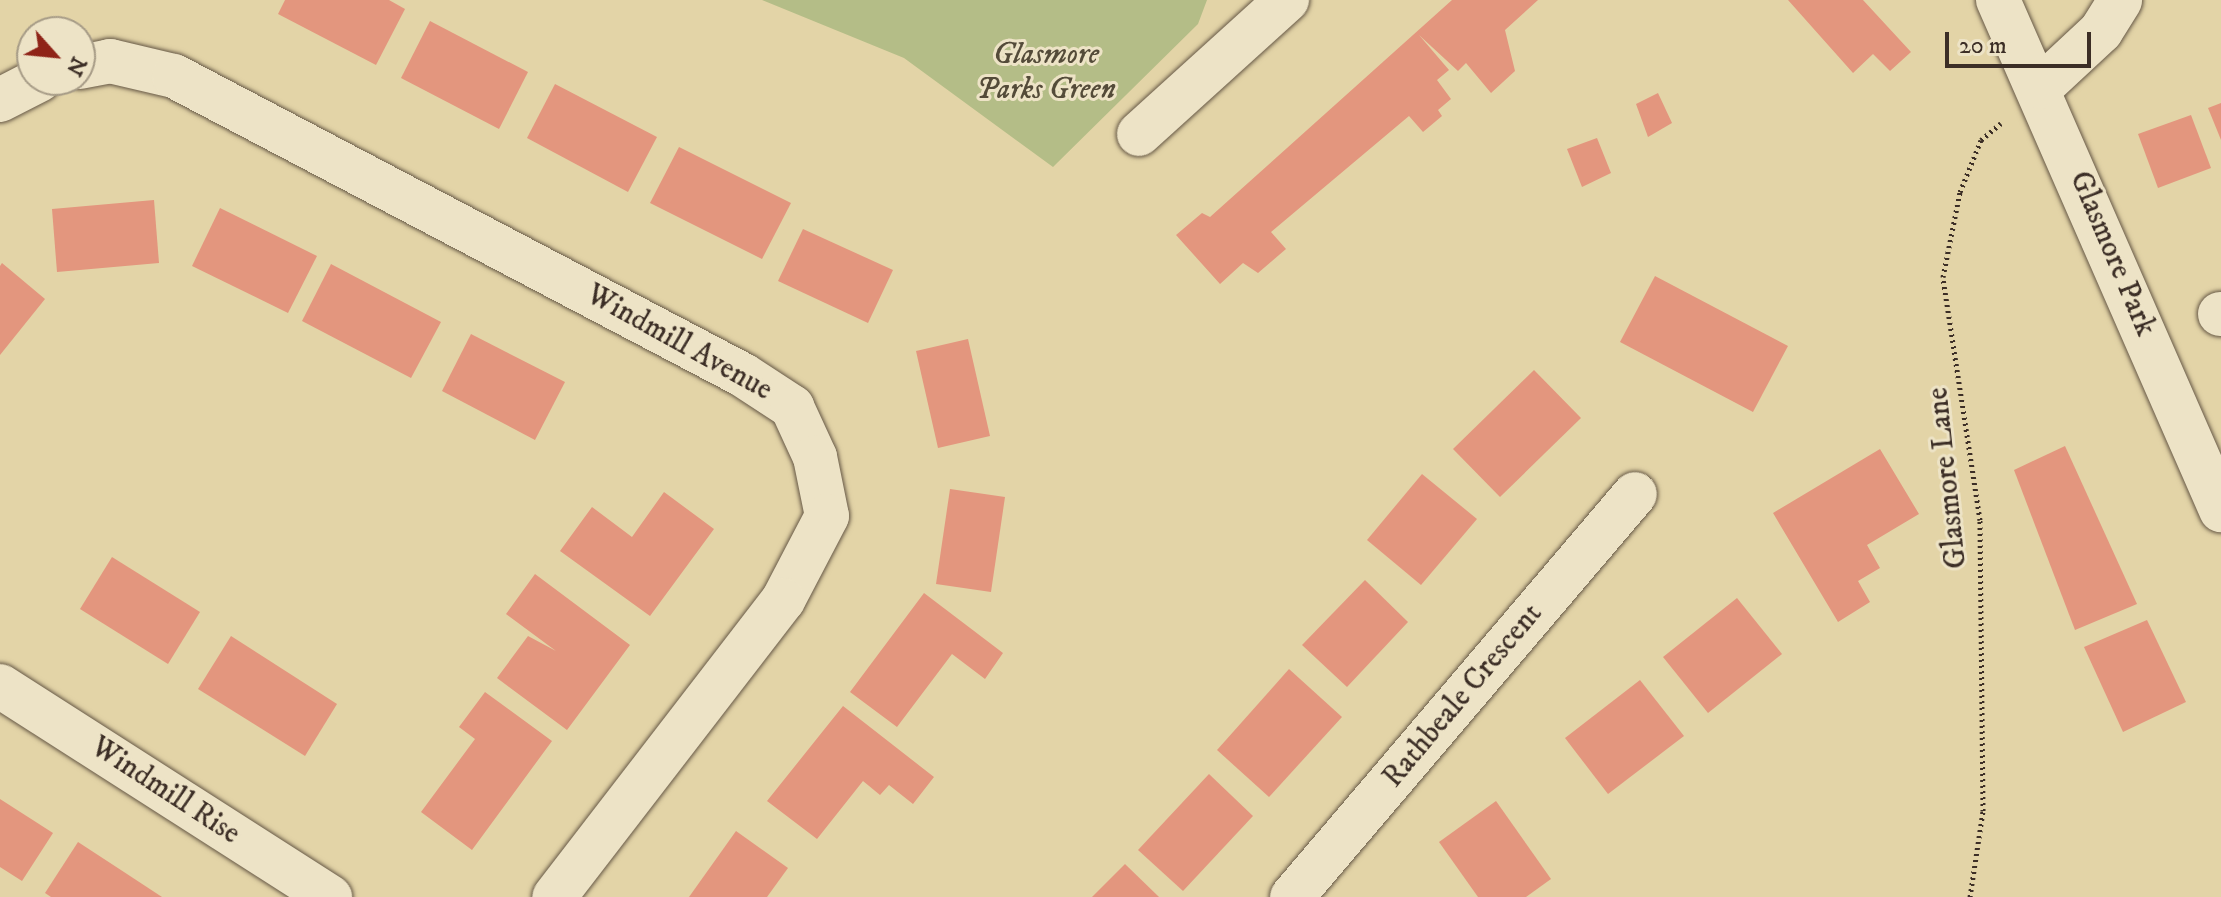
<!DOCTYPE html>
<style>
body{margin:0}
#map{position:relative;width:2221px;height:897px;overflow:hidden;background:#e3d4a7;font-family:"IM FELL DW Pica",serif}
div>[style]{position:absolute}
.green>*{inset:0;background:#b4bd87}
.building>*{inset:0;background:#e3967e}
.path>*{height:5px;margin-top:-2.5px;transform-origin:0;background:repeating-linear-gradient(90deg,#3c2e26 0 2px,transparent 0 6px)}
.roads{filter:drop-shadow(0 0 2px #665846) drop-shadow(0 0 2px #665846)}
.street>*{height:44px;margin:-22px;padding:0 22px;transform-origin:22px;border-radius:22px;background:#ede3c6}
span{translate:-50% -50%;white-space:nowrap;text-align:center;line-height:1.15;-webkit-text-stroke:6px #ede3c6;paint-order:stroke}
.park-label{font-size:30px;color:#544b39;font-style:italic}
.street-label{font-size:30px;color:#3c2e26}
.north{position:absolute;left:16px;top:16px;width:80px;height:80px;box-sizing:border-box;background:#ede3c6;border:2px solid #a69b86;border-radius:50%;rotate:117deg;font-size:22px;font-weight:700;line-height:32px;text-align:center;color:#3c2e26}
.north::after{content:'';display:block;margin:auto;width:28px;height:36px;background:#8f2418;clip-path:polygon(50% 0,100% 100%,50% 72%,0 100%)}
.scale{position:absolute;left:1945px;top:32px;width:146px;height:36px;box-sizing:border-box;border:4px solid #3c2e26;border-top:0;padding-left:10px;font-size:24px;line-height:28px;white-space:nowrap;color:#3c2e26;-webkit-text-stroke:6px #ede3c6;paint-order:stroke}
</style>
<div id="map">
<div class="green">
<i style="clip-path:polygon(762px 0,1207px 0,1198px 24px,1053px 167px,904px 58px)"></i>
</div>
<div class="building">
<i style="clip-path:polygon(285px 0,389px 0,405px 9px,376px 65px,278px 14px)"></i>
<i style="clip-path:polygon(1452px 0,1538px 0,1505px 30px,1515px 71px,1491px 93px,1466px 63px,1458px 71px,1419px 35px,1449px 70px,1437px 80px,1451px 99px,1438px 110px,1442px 116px,1423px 132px,1409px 116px,1271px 232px,1286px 249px,1258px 273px,1243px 263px,1220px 284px,1176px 235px,1202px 213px,1210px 217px)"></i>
<i style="clip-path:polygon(1788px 0,1863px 0,1911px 52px,1890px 71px,1873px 54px,1853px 73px)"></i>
<i style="clip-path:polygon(430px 21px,528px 72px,499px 129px,401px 78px)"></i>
<i style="clip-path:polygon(555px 84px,657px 137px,628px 192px,527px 138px)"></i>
<i style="clip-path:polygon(1658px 93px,1672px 123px,1648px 137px,1636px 104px)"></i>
<i style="clip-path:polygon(2221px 103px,2221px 140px,2208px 108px)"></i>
<i style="clip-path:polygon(2191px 115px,2211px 168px,2158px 188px,2138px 134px)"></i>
<i style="clip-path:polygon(1597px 138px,1611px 173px,1582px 187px,1567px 149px)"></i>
<i style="clip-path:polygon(679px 147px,791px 203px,762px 259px,650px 203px)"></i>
<i style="clip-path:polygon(154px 200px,159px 263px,57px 272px,52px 209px)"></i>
<i style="clip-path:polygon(220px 208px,317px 256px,288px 313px,192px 266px)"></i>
<i style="clip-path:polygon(803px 229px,893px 270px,868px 323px,778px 281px)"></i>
<i style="clip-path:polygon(2px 263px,45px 299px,0 355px,0 266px)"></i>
<i style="clip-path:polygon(331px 264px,441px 322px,411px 378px,302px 321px)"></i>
<i style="clip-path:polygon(1655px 276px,1788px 346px,1753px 412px,1620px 342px)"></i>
<i style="clip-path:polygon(471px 334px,565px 382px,535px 440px,442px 391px)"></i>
<i style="clip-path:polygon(968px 339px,990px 436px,938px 448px,916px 351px)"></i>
<i style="clip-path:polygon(1534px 370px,1581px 418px,1500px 497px,1453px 449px)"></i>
<i style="clip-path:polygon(2065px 446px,2137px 604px,2075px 630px,2014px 470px)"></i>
<i style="clip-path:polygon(1880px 449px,1919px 514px,1867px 545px,1880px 568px,1858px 581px,1870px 602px,1838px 622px,1773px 513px)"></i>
<i style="clip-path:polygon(1422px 474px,1477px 519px,1421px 585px,1367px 540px)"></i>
<i style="clip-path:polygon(950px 489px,1005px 497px,991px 592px,936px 584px)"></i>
<i style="clip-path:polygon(664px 492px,714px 529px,650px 616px,560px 551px,592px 507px,632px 537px)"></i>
<i style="clip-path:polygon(112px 557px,200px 612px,168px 664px,80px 609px)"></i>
<i style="clip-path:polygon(535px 574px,630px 645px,567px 730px,497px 678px,528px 636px,556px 651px,506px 614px)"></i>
<i style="clip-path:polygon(1365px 580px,1408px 622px,1347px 687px,1302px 645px)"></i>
<i style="clip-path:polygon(924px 593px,1003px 653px,985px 679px,952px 654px,897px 727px,850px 692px)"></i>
<i style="clip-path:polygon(1737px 598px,1782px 654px,1708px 713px,1663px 657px)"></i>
<i style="clip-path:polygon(2147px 620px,2186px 702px,2123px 732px,2084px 647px)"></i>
<i style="clip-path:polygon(231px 636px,337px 704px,305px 756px,198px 689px)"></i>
<i style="clip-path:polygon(1289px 669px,1342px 717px,1269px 797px,1217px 750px)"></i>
<i style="clip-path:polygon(1640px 680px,1684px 736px,1608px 794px,1565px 738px)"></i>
<i style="clip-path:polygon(485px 692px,552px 741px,472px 850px,421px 812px,475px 739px,459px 727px)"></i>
<i style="clip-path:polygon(843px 706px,934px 777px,913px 804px,889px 785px,880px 795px,863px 781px,817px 839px,767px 801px)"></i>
<i style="clip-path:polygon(1209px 774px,1253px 816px,1183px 891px,1138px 850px)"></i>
<i style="clip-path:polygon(0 799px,53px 833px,22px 881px,0 867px)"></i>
<i style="clip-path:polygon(1496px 801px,1551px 879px,1526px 897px,1478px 897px,1439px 842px)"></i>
<i style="clip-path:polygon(736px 831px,788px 868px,767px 897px,689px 897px)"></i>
<i style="clip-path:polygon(78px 842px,127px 874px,162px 897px,51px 897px,45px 893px)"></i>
<i style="clip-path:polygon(1125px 864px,1159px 897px,1092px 897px)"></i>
</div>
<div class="path">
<i style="left:1970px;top:897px;width:87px;rotate:-81.4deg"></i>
<i style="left:1983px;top:811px;width:291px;rotate:-90.6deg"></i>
<i style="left:1980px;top:520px;width:246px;rotate:-98.7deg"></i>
<i style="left:1943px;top:277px;width:87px;rotate:-78.7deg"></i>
<i style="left:1960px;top:192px;width:56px;rotate:-68deg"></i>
<i style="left:1981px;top:140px;width:26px;rotate:-40deg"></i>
</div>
<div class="roads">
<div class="street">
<i style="left:1998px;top:0;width:557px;rotate:66.38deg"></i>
<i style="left:80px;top:67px;width:31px;rotate:-11deg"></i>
<i style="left:110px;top:61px;width:66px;rotate:13.2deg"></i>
<i style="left:174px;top:76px;width:643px;rotate:27.72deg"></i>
<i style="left:743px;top:375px;width:59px;rotate:33.1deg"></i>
<i style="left:792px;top:407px;width:55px;rotate:65.3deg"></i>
<i style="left:815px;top:457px;width:60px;rotate:78.5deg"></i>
<i style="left:827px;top:516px;width:95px;rotate:117.6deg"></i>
<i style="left:783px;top:600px;width:375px;rotate:127.6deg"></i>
<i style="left:2041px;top:87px;width:82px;rotate:-43deg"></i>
<i style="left:2101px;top:31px;width:36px;rotate:-58deg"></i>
<i style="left:0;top:100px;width:44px;rotate:-27.1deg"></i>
<i style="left:1139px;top:134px;width:200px;rotate:-42.2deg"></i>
<i style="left:2220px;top:314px;width:1px"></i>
<i style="left:0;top:686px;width:392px;rotate:32.6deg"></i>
<i style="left:1292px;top:897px;width:529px;rotate:-49.6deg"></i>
</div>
</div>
<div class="park-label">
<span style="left:1046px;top:72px">Glasmore<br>Parks Green</span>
</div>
<div class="street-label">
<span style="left:2112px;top:254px;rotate:67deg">Glasmore Park</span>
<span style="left:679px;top:343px;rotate:29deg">Windmill Avenue</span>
<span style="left:1948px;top:478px;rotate:-96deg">Glasmore Lane</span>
<span style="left:1463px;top:696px;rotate:-50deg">Rathbeale Crescent</span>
<span style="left:165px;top:791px;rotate:33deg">Windmill Rise</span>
</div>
<div class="north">N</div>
<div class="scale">20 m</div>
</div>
